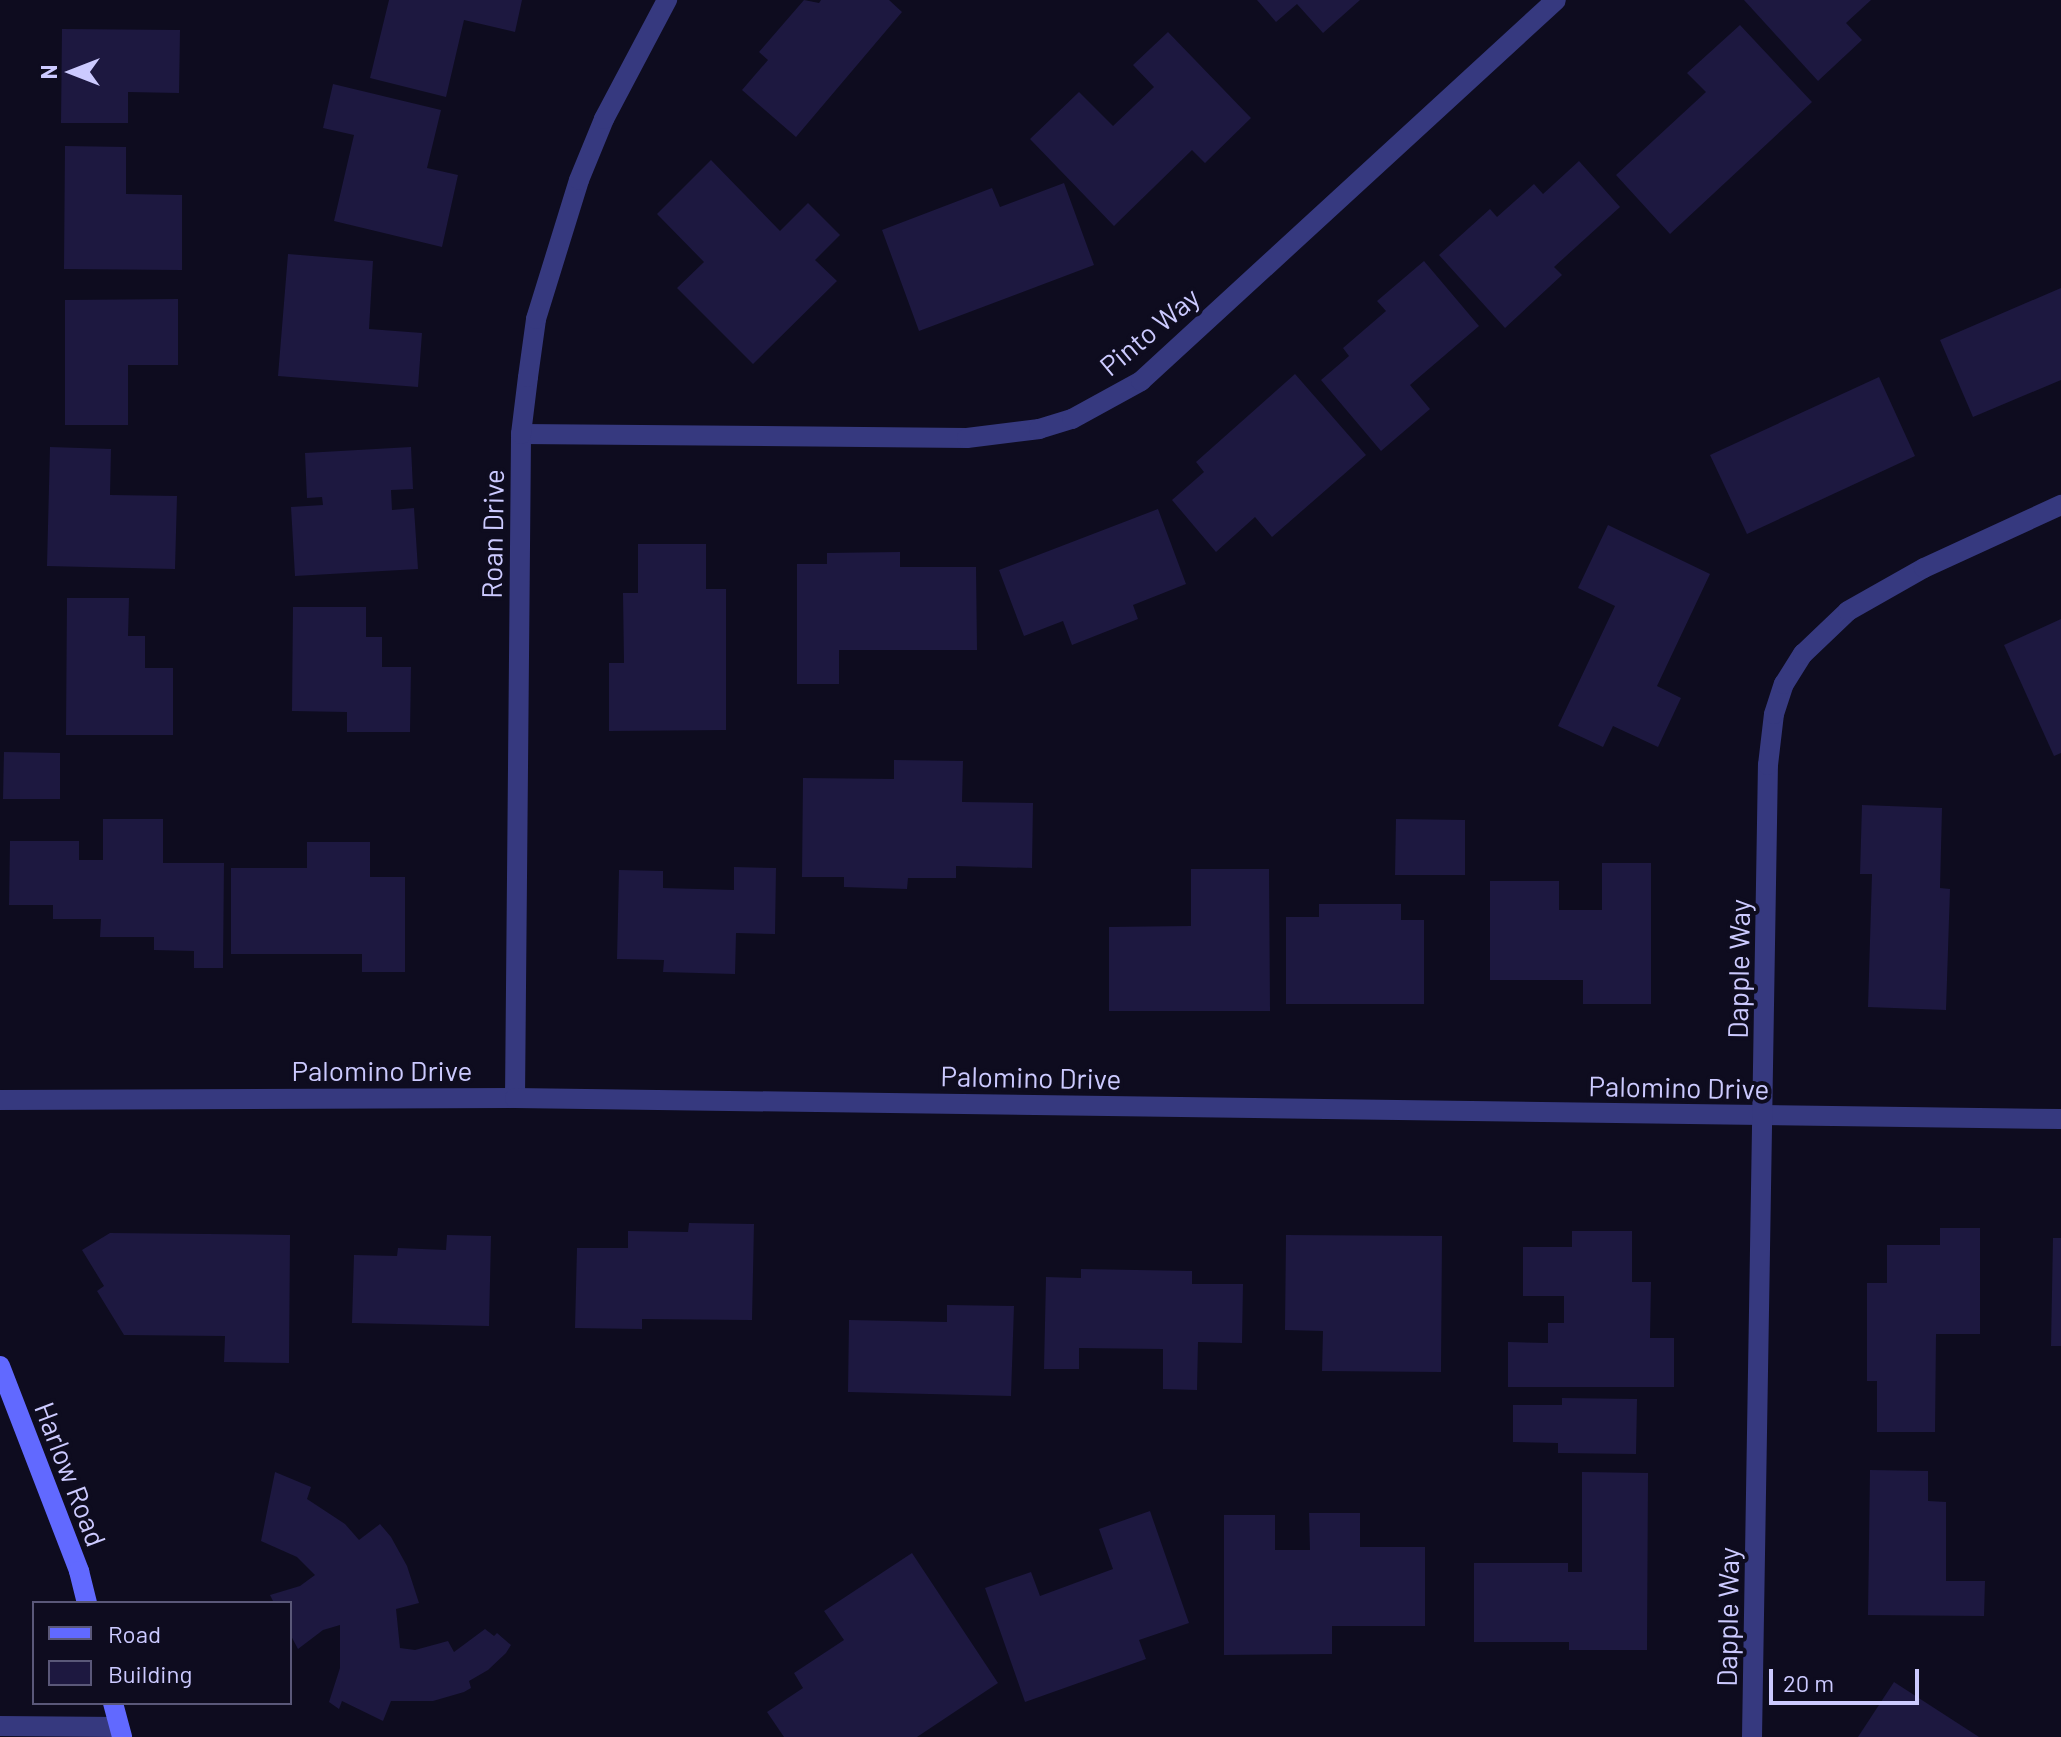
<!DOCTYPE html>
<style>
body{margin:0}
#map{position:relative;width:2061px;height:1737px;overflow:hidden;background:#0e0c1f;font-family:Barlow,sans-serif}
div>[style]{position:absolute}
.building>*{inset:0;background:#1d1840}
.minor>*{height:20px;margin:-10px;padding:0 10px;transform-origin:10px;border-radius:10px;background:#36397f}
.secondary>*{height:20px;margin:-10px;padding:0 10px;transform-origin:10px;border-radius:10px;background:#6169ff}
span{translate:-50% -50%;white-space:nowrap;text-align:center;line-height:1.15;-webkit-text-stroke:8px #0e0c1f;paint-order:stroke}
.street-label{font-size:28px;color:#cccaff}
.legend{position:absolute;left:32px;top:1601px;width:260px;height:104px;box-sizing:border-box;background:#0e0c1f;border:2px solid #5a5879;margin:0;padding:10px 14px;list-style:none;font-size:24px;color:#cccaff}
.legend li{display:flex;align-items:center;gap:16px;height:40px}
.legend b{width:40px;border:2px solid #5a5879}
.north{position:absolute;left:32px;top:32px;width:80px;height:80px;-webkit-text-stroke:6px #0e0c1f;paint-order:stroke;rotate:270deg;font-size:22px;font-weight:700;line-height:32px;text-align:center;color:#cccaff}
.north::after{content:'';display:block;margin:auto;width:28px;height:36px;background:#cccaff;clip-path:polygon(50% 0,100% 100%,50% 72%,0 100%)}
.scale{position:absolute;left:1769px;top:1669px;width:150px;height:36px;box-sizing:border-box;border:4px solid #cccaff;border-top:0;padding-left:10px;font-size:24px;line-height:28px;white-space:nowrap;color:#cccaff;-webkit-text-stroke:6px #0e0c1f;paint-order:stroke}
</style>
<div id="map">
<div class="building">
<i style="clip-path:polygon(389px 0,522px 0,515px 32px,464px 20px,446px 97px,370px 78px)"></i>
<i style="clip-path:polygon(804px 0,819px 3px,821px 0,889px 0,902px 12px,796px 137px,742px 90px,768px 60px,759px 52px)"></i>
<i style="clip-path:polygon(1257px 0,1360px 0,1323px 33px,1297px 4px,1276px 22px)"></i>
<i style="clip-path:polygon(1744px 0,1871px 0,1846px 23px,1862px 40px,1818px 81px)"></i>
<i style="clip-path:polygon(1740px 25px,1812px 102px,1670px 234px,1616px 175px,1706px 92px,1687px 73px)"></i>
<i style="clip-path:polygon(62px 29px,180px 30px,179px 93px,128px 92px,128px 123px,61px 123px)"></i>
<i style="clip-path:polygon(1168px 32px,1251px 118px,1205px 163px,1192px 150px,1114px 226px,1030px 139px,1079px 92px,1113px 126px,1154px 87px,1133px 65px)"></i>
<i style="clip-path:polygon(333px 84px,441px 110px,427px 168px,458px 175px,442px 247px,334px 221px,354px 135px,323px 128px)"></i>
<i style="clip-path:polygon(65px 146px,126px 147px,126px 194px,182px 195px,182px 270px,64px 269px)"></i>
<i style="clip-path:polygon(711px 160px,780px 231px,808px 203px,840px 235px,815px 260px,837px 281px,753px 364px,677px 288px,704px 262px,657px 214px)"></i>
<i style="clip-path:polygon(1579px 161px,1620px 207px,1554px 267px,1562px 275px,1505px 328px,1439px 255px,1490px 209px,1497px 217px,1534px 184px,1543px 194px)"></i>
<i style="clip-path:polygon(1064px 183px,1094px 265px,919px 331px,882px 230px,992px 188px,1000px 207px)"></i>
<i style="clip-path:polygon(288px 254px,373px 261px,369px 329px,422px 333px,418px 387px,278px 376px)"></i>
<i style="clip-path:polygon(1424px 261px,1479px 326px,1410px 385px,1430px 409px,1381px 451px,1321px 380px,1349px 356px,1343px 348px,1386px 311px,1377px 301px)"></i>
<i style="clip-path:polygon(2061px 288px,2061px 380px,1973px 417px,1940px 340px)"></i>
<i style="clip-path:polygon(178px 299px,178px 365px,128px 365px,128px 425px,65px 425px,65px 300px)"></i>
<i style="clip-path:polygon(1295px 374px,1366px 455px,1272px 537px,1255px 517px,1216px 552px,1172px 500px,1204px 472px,1196px 462px)"></i>
<i style="clip-path:polygon(1879px 377px,1915px 456px,1747px 534px,1710px 455px)"></i>
<i style="clip-path:polygon(50px 447px,111px 449px,110px 495px,177px 496px,175px 569px,47px 566px)"></i>
<i style="clip-path:polygon(411px 447px,413px 489px,391px 490px,392px 510px,414px 508px,418px 569px,295px 576px,291px 507px,323px 505px,322px 497px,307px 498px,305px 453px)"></i>
<i style="clip-path:polygon(1158px 509px,1186px 584px,1133px 605px,1138px 619px,1072px 645px,1063px 621px,1024px 636px,999px 570px)"></i>
<i style="clip-path:polygon(1608px 525px,1710px 574px,1657px 686px,1681px 698px,1658px 747px,1613px 726px,1603px 747px,1558px 726px,1615px 606px,1578px 588px)"></i>
<i style="clip-path:polygon(638px 544px,706px 544px,706px 589px,726px 589px,726px 730px,609px 731px,609px 663px,624px 663px,623px 593px,638px 593px)"></i>
<i style="clip-path:polygon(900px 552px,900px 567px,976px 567px,977px 650px,839px 650px,839px 684px,797px 684px,797px 564px,827px 564px,827px 553px)"></i>
<i style="clip-path:polygon(67px 598px,129px 598px,128px 636px,145px 636px,145px 668px,173px 668px,173px 735px,66px 735px)"></i>
<i style="clip-path:polygon(293px 607px,366px 607px,366px 637px,382px 637px,382px 667px,411px 667px,410px 732px,347px 732px,347px 712px,292px 711px)"></i>
<i style="clip-path:polygon(2061px 619px,2061px 753px,2054px 756px,2004px 645px)"></i>
<i style="clip-path:polygon(4px 752px,60px 753px,60px 799px,3px 799px)"></i>
<i style="clip-path:polygon(894px 760px,963px 761px,962px 802px,1033px 803px,1032px 868px,956px 866px,956px 878px,908px 878px,907px 889px,844px 887px,844px 877px,802px 877px,803px 778px,894px 779px)"></i>
<i style="clip-path:polygon(1862px 805px,1942px 808px,1940px 888px,1950px 889px,1946px 1010px,1868px 1007px,1872px 874px,1860px 874px)"></i>
<i style="clip-path:polygon(103px 819px,163px 819px,163px 863px,224px 863px,223px 968px,194px 968px,194px 951px,154px 950px,154px 937px,100px 937px,101px 919px,53px 919px,53px 905px,9px 905px,10px 841px,79px 841px,79px 860px,103px 860px)"></i>
<i style="clip-path:polygon(1396px 819px,1465px 820px,1465px 875px,1395px 875px)"></i>
<i style="clip-path:polygon(307px 842px,370px 842px,370px 877px,405px 877px,405px 972px,362px 972px,362px 954px,231px 954px,231px 868px,307px 868px)"></i>
<i style="clip-path:polygon(1602px 863px,1651px 863px,1651px 1004px,1583px 1004px,1583px 980px,1490px 980px,1490px 881px,1559px 881px,1559px 910px,1602px 910px)"></i>
<i style="clip-path:polygon(734px 867px,776px 868px,775px 934px,736px 933px,735px 974px,663px 972px,664px 960px,617px 959px,619px 870px,663px 871px,663px 888px,734px 890px)"></i>
<i style="clip-path:polygon(1191px 869px,1269px 869px,1270px 1011px,1109px 1011px,1109px 927px,1191px 926px)"></i>
<i style="clip-path:polygon(1319px 904px,1401px 904px,1401px 920px,1424px 920px,1424px 1004px,1286px 1004px,1286px 917px,1319px 917px)"></i>
<i style="clip-path:polygon(689px 1223px,754px 1224px,752px 1320px,642px 1319px,642px 1329px,575px 1328px,577px 1248px,628px 1248px,628px 1231px,688px 1232px)"></i>
<i style="clip-path:polygon(1940px 1228px,1980px 1228px,1980px 1334px,1936px 1334px,1935px 1432px,1877px 1432px,1877px 1381px,1867px 1381px,1867px 1283px,1887px 1283px,1887px 1245px,1940px 1245px)"></i>
<i style="clip-path:polygon(1572px 1231px,1632px 1231px,1632px 1282px,1651px 1282px,1650px 1338px,1674px 1338px,1674px 1387px,1508px 1387px,1508px 1342px,1548px 1343px,1548px 1323px,1564px 1323px,1564px 1296px,1523px 1296px,1523px 1247px,1572px 1247px)"></i>
<i style="clip-path:polygon(110px 1233px,290px 1235px,289px 1363px,224px 1362px,225px 1336px,124px 1335px,97px 1291px,104px 1286px,82px 1250px)"></i>
<i style="clip-path:polygon(447px 1235px,491px 1236px,489px 1326px,352px 1323px,354px 1255px,397px 1256px,398px 1248px,446px 1250px)"></i>
<i style="clip-path:polygon(1286px 1235px,1442px 1236px,1441px 1372px,1322px 1371px,1323px 1331px,1285px 1330px)"></i>
<i style="clip-path:polygon(2053px 1238px,2061px 1238px,2061px 1346px,2051px 1346px)"></i>
<i style="clip-path:polygon(1081px 1269px,1192px 1271px,1192px 1284px,1243px 1284px,1242px 1343px,1198px 1342px,1197px 1390px,1163px 1389px,1163px 1349px,1079px 1348px,1079px 1369px,1044px 1369px,1046px 1277px,1081px 1278px)"></i>
<i style="clip-path:polygon(947px 1305px,1014px 1306px,1011px 1396px,848px 1392px,849px 1320px,947px 1322px)"></i>
<i style="clip-path:polygon(1562px 1398px,1637px 1399px,1636px 1454px,1558px 1453px,1558px 1443px,1513px 1442px,1513px 1405px,1562px 1405px)"></i>
<i style="clip-path:polygon(1870px 1470px,1928px 1471px,1928px 1501px,1946px 1502px,1946px 1581px,1985px 1581px,1984px 1616px,1868px 1615px)"></i>
<i style="clip-path:polygon(275px 1472px,311px 1487px,307px 1499px,345px 1524px,359px 1540px,380px 1524px,391px 1537px,407px 1566px,419px 1603px,396px 1609px,400px 1648px,415px 1650px,448px 1641px,454px 1652px,485px 1629px,494px 1636px,497px 1633px,511px 1645px,506px 1653px,488px 1670px,469px 1681px,471px 1688px,464px 1692px,433px 1701px,391px 1701px,383px 1721px,342px 1701px,339px 1709px,329px 1702px,340px 1668px,340px 1625px,323px 1630px,298px 1649px,290px 1634px,290px 1603px,274px 1603px,270px 1595px,300px 1586px,315px 1575px,297px 1557px,261px 1541px)"></i>
<i style="clip-path:polygon(1582px 1472px,1648px 1473px,1647px 1650px,1569px 1650px,1569px 1642px,1474px 1642px,1474px 1563px,1568px 1563px,1568px 1572px,1582px 1572px)"></i>
<i style="clip-path:polygon(1150px 1511px,1189px 1623px,1139px 1640px,1146px 1659px,1025px 1702px,985px 1588px,1031px 1572px,1040px 1596px,1113px 1569px,1099px 1529px)"></i>
<i style="clip-path:polygon(1309px 1513px,1360px 1513px,1360px 1547px,1425px 1547px,1425px 1626px,1332px 1626px,1332px 1654px,1224px 1655px,1224px 1515px,1275px 1515px,1275px 1550px,1310px 1550px)"></i>
<i style="clip-path:polygon(912px 1553px,998px 1683px,917px 1737px,784px 1737px,767px 1712px,803px 1688px,794px 1673px,844px 1640px,824px 1611px)"></i>
<i style="clip-path:polygon(1894px 1682px,1979px 1737px,1858px 1737px)"></i>
</div>
<div class="minor">
<i style="left:521px;top:434px;width:446px;rotate:0.5deg"></i>
<i style="left:967px;top:438px;width:73px;rotate:-7.1deg"></i>
<i style="left:1039px;top:429px;width:34px;rotate:-17deg"></i>
<i style="left:1072px;top:419px;width:79px;rotate:-28.8deg"></i>
<i style="left:1141px;top:381px;width:563px;rotate:-42.55deg"></i>
<i style="left:515px;top:1098px;width:664px;rotate:-89.48deg"></i>
<i style="left:521px;top:434px;width:57px;rotate:-83deg"></i>
<i style="left:528px;top:377px;width:59px;rotate:-82.1deg"></i>
<i style="left:536px;top:319px;width:145px;rotate:-72.8deg"></i>
<i style="left:579px;top:180px;width:66px;rotate:-67.7deg"></i>
<i style="left:604px;top:119px;width:135px;rotate:-62.1deg"></i>
<i style="left:0;top:1100px;width:515px;rotate:-0.22deg"></i>
<i style="left:515px;top:1098px;width:1546px;rotate:0.78deg"></i>
<i style="left:0;top:1726px;width:119px;rotate:0.5deg"></i>
<i style="left:1752px;top:1737px;width:972px;rotate:-89.06deg"></i>
<i style="left:1768px;top:765px;width:51px;rotate:-83.3deg"></i>
<i style="left:1774px;top:714px;width:32px;rotate:-72deg"></i>
<i style="left:1784px;top:684px;width:36px;rotate:-58deg"></i>
<i style="left:1803px;top:654px;width:62px;rotate:-43.7deg"></i>
<i style="left:1848px;top:611px;width:87px;rotate:-29.5deg"></i>
<i style="left:1924px;top:568px;width:151px;rotate:-24.7deg"></i>
</div>
<div class="secondary">
<i style="left:0;top:1366px;width:220px;rotate:68.9deg"></i>
<i style="left:79px;top:1571px;width:33px;rotate:76deg"></i>
<i style="left:113px;top:1703px;width:35px;rotate:75deg"></i>
</div>
<div class="street-label">
<span style="left:1149px;top:331px;rotate:-40deg">Pinto Way</span>
<span style="left:492px;top:534px;rotate:-89deg">Roan Drive</span>
<span style="left:1738px;top:969px;rotate:-89deg">Dapple Way</span>
<span style="left:382px;top:1070px">Palomino Drive</span>
<span style="left:1031px;top:1077px;rotate:1deg">Palomino Drive</span>
<span style="left:1679px;top:1087px;rotate:1deg">Palomino Drive</span>
<span style="left:71px;top:1474px;rotate:69deg">Harlow Road</span>
<span style="left:1727px;top:1617px;rotate:-89deg">Dapple Way</span>
</div>
<ul class="legend">
<li><b style="height:10px;background:#6169ff"></b>Road</li>
<li><b style="height:22px;background:#1d1840"></b>Building</li>
</ul>
<div class="north">N</div>
<div class="scale">20 m</div>
</div>
